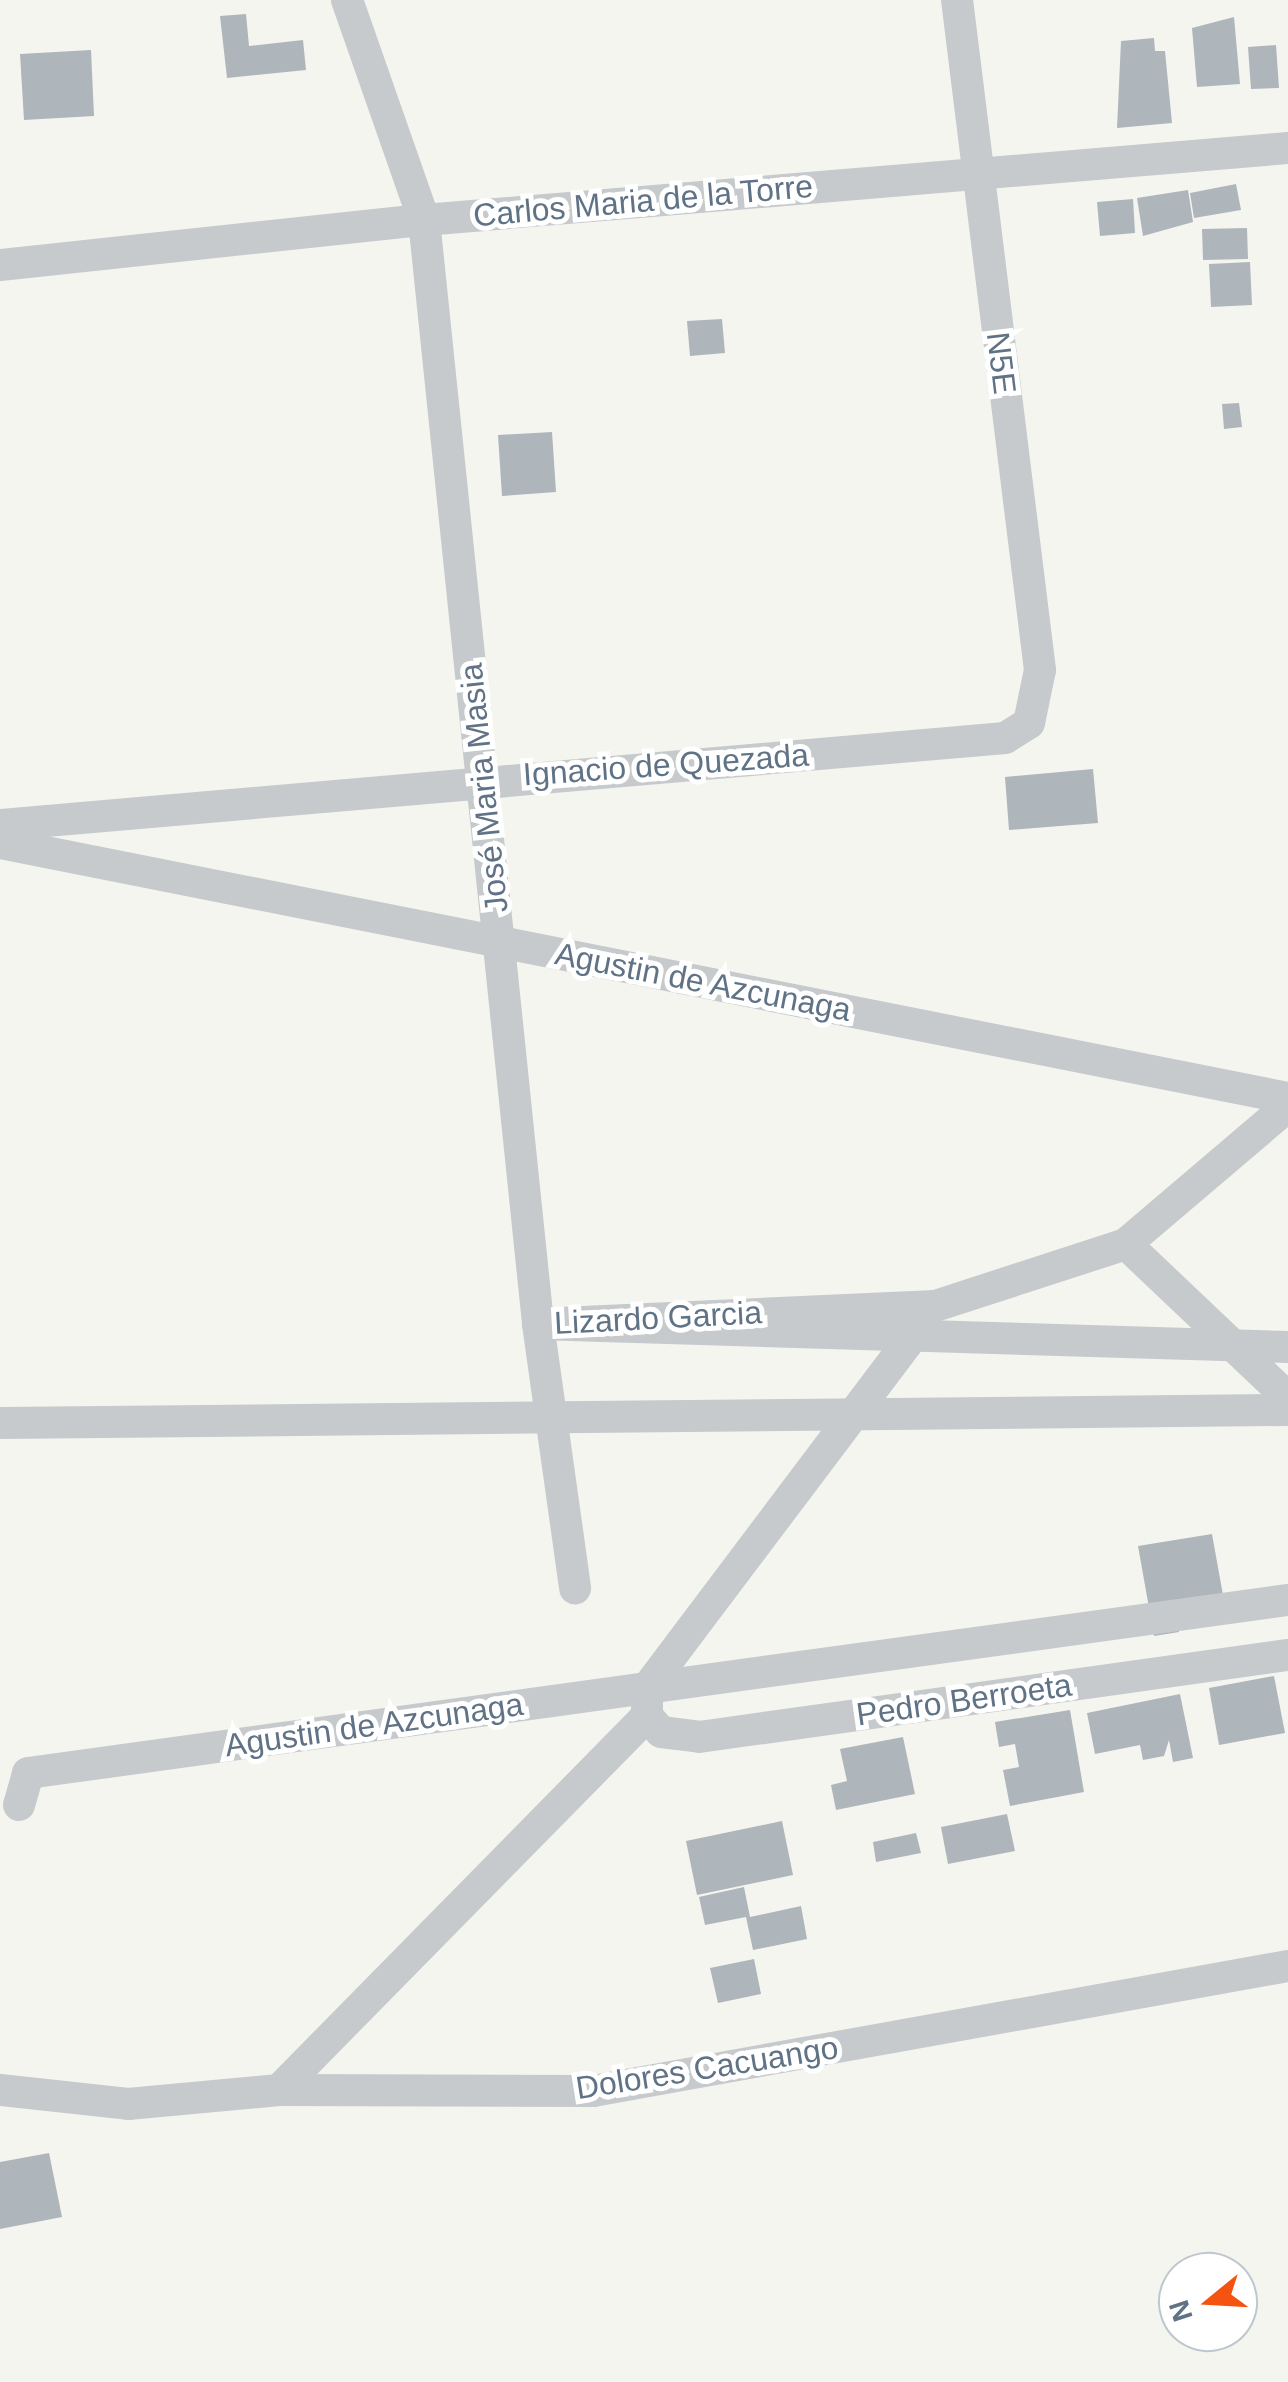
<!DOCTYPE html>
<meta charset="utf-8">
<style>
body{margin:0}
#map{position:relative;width:1288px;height:2382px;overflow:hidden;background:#f5f5f0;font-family:Arial,sans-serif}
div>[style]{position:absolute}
.building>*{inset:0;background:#aeb5bb}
.minor>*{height:32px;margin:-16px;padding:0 16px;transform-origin:16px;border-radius:16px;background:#c6cacd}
span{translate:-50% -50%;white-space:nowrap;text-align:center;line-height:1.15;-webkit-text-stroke:10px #fff;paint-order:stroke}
.street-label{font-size:32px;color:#607285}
.north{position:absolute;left:1158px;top:2252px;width:100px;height:100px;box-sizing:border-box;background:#fff;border:2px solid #bfc7ce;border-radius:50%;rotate:252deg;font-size:28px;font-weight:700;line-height:40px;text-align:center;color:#607285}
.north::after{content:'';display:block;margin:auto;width:35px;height:45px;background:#f55310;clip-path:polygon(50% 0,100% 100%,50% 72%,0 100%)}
</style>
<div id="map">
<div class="building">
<i style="clip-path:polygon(246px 14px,249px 46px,303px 40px,306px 70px,227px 78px,220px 16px)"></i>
<i style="clip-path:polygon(1234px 17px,1240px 84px,1197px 87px,1192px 28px)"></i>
<i style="clip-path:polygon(1154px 38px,1155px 51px,1165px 51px,1172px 123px,1117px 128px,1121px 41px)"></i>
<i style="clip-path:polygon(1276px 45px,1279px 88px,1251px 89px,1248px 47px)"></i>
<i style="clip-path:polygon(91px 50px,94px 116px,24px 120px,20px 54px)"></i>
<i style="clip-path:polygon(1236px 184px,1241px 210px,1194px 218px,1190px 193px)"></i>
<i style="clip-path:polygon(1188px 190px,1193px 222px,1143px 236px,1137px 198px)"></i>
<i style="clip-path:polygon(1133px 199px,1135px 233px,1100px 236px,1097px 202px)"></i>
<i style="clip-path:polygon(1247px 228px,1248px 259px,1203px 260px,1202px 229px)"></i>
<i style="clip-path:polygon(1250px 262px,1252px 305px,1211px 307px,1209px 264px)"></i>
<i style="clip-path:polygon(722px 319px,725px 353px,690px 356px,687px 321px)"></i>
<i style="clip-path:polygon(1239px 403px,1242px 427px,1224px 429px,1222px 404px)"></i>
<i style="clip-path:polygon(552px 432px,556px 492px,502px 496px,498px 435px)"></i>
<i style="clip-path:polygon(1093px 769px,1098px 823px,1009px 830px,1005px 777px)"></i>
<i style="clip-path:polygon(1212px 1534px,1228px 1623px,1175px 1610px,1179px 1632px,1154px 1636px,1138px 1546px)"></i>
<i style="clip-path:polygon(1274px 1676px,1285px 1733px,1219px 1745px,1209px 1688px)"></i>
<i style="clip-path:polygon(1180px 1694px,1193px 1758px,1173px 1762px,1169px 1740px,1164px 1756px,1143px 1760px,1140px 1745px,1095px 1754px,1087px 1713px)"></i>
<i style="clip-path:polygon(1070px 1710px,1084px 1792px,1010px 1806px,1003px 1770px,1019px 1767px,1015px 1744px,999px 1747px,995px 1722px)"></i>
<i style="clip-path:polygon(903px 1737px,915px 1794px,836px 1810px,831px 1785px,847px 1781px,840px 1749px)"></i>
<i style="clip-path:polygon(1007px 1814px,1015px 1851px,948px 1864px,941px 1827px)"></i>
<i style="clip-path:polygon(782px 1821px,793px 1875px,697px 1895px,686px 1841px)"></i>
<i style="clip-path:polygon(916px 1833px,921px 1853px,876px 1862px,873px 1842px)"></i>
<i style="clip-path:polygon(744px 1887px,750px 1917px,801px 1906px,807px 1939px,753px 1950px,746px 1917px,705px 1925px,699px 1897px)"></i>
<i style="clip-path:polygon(754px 1959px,761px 1994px,718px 2003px,710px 1968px)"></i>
<i style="clip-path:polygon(49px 2153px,62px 2217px,0 2229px,0 2162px)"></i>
</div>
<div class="minor">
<i style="left:347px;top:0;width:233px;rotate:70.7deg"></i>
<i style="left:424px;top:220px;width:1110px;rotate:84.1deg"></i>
<i style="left:538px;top:1324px;width:267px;rotate:82deg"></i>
<i style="left:0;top:265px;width:426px;rotate:-6.1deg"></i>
<i style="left:424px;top:220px;width:867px;rotate:-4.76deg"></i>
<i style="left:0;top:825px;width:1009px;rotate:-4.95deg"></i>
<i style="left:1005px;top:738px;width:28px;rotate:-32deg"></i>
<i style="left:1029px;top:723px;width:54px;rotate:-78.3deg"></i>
<i style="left:1040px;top:670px;width:675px;rotate:-97.06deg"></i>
<i style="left:0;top:843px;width:1313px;rotate:11.2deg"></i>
<i style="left:1288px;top:1106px;width:213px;rotate:139.6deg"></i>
<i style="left:1126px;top:1244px;width:201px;rotate:162deg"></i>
<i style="left:935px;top:1306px;width:397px;rotate:177.4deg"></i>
<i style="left:538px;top:1324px;width:750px;rotate:1.76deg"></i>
<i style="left:1126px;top:1244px;width:224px;rotate:43.5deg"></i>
<i style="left:923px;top:1322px;width:458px;rotate:127deg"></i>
<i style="left:647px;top:1688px;width:28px;rotate:90deg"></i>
<i style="left:647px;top:1716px;width:21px;rotate:49deg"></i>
<i style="left:661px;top:1732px;width:38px;rotate:7deg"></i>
<i style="left:699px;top:1737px;width:595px;rotate:-7.93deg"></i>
<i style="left:0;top:1423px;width:1288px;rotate:-0.58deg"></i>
<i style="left:19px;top:1805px;width:33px;rotate:-74deg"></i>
<i style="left:28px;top:1773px;width:1272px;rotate:-7.82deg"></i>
<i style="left:0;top:2090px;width:129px;rotate:6.2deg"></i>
<i style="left:128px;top:2104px;width:152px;rotate:-5.3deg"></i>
<i style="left:279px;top:2090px;width:314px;rotate:0.2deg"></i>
<i style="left:593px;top:2091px;width:706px;rotate:-10.2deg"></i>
<i style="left:279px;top:2090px;width:525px;rotate:-45.46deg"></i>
</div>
<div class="street-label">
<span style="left:643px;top:201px;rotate:-5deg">Carlos Maria de la Torre</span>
<span style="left:1001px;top:363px;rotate:83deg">N5E</span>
<span style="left:666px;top:765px;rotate:-4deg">Ignacio de Quezada</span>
<span style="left:484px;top:788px;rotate:-96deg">José Maria Masia</span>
<span style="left:703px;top:982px;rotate:11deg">Agustin de Azcunaga</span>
<span style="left:658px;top:1318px;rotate:-3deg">Lizardo Garcia</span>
<span style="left:964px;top:1700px;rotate:-8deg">Pedro Berroeta</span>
<span style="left:374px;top:1725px;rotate:-8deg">Agustin de Azcunaga</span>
<span style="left:707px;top:2068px;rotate:-9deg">Dolores Cacuango</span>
</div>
<div class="north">N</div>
</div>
